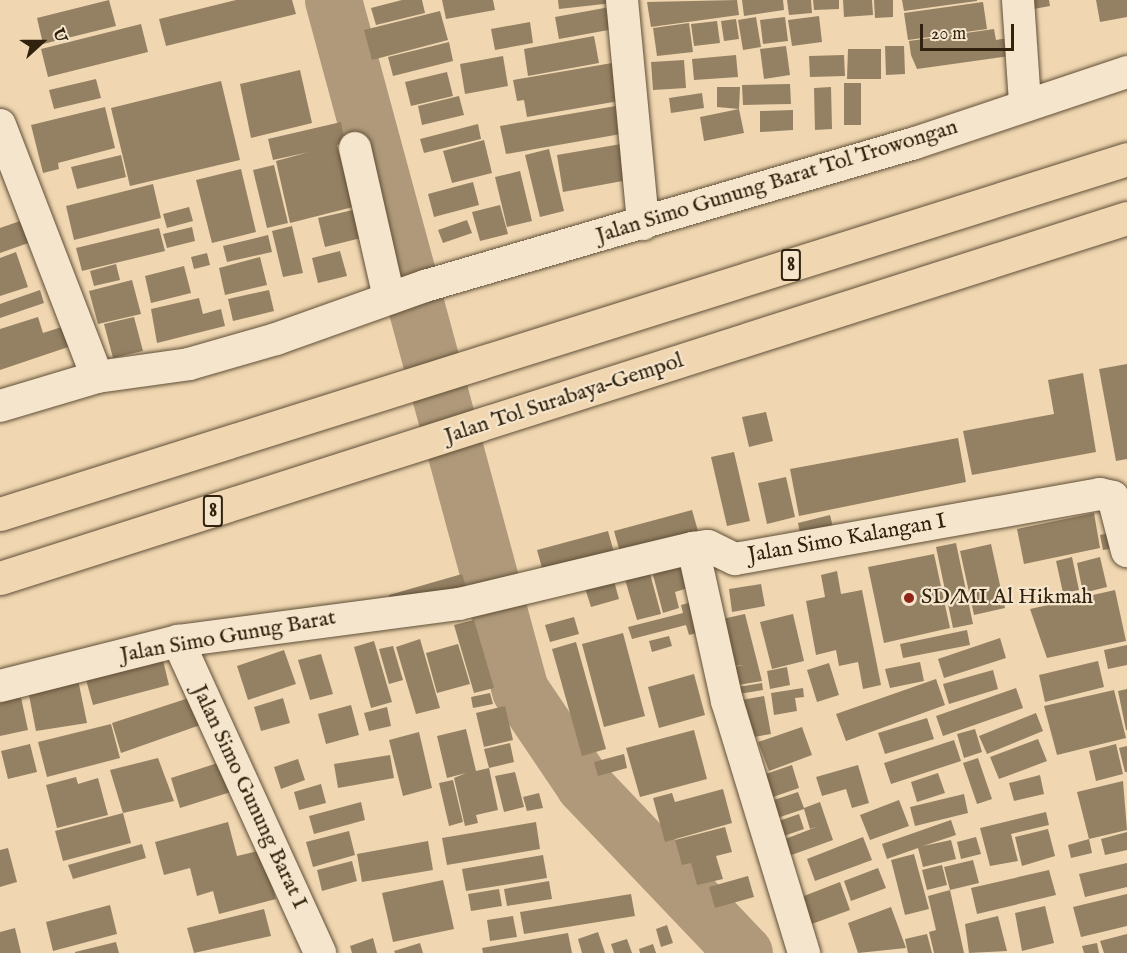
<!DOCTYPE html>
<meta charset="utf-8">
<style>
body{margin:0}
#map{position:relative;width:1127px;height:953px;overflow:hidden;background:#f0d7b1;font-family:"IM FELL English",serif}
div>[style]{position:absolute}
.river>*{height:57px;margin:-28.5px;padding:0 28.5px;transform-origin:28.5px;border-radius:28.5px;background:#af997a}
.building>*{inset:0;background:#948063}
.roads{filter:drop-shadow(0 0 2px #604f37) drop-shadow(0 0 2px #604f37)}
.minor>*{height:32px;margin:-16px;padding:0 16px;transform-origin:16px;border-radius:16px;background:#f5e5cc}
.highway>*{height:33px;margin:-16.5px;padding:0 16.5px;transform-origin:16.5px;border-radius:16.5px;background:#f0d7b1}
.dots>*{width:16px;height:16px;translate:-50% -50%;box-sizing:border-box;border:3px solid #f5e5cc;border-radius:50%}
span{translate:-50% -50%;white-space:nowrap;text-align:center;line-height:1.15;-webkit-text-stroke:4.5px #f5e5cc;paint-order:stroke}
.shield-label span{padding:2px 4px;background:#f5e5cc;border:2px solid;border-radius:4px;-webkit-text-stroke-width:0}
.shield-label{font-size:21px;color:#30220e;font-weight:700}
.street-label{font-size:22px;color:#30220e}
.poi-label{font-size:22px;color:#30220e}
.left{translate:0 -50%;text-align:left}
.north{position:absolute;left:12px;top:12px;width:60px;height:60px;-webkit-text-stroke:4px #f5e5cc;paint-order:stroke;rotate:69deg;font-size:16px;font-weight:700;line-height:24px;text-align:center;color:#30220e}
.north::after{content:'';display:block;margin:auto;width:21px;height:27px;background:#30220e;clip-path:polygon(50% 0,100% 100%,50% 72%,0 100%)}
.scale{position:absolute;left:920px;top:24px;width:94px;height:27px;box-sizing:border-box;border:3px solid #30220e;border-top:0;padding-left:8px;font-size:18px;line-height:21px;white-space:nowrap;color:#30220e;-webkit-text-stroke:4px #f5e5cc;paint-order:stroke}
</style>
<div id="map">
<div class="river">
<i style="left:333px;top:0;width:715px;rotate:74.84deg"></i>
<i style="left:520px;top:690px;width:115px;rotate:56deg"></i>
<i style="left:584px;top:785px;width:232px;rotate:46.4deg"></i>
</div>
<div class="building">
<i style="clip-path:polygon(109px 0,116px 26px,43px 44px,37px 18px)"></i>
<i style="clip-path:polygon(236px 0,292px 0,296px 14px,166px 46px,159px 19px)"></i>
<i style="clip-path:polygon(402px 0,422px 0,425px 13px,376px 25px,371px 8px)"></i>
<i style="clip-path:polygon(442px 0,493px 0,495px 10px,446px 19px)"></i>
<i style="clip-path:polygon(558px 0,613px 0,613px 3px,559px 9px)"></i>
<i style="clip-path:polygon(737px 0,739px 15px,651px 27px,647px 2px)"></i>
<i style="clip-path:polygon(742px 0,783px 0,784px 10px,744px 16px)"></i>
<i style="clip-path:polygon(787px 0,811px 0,812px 13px,789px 15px)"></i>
<i style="clip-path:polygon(813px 0,839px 0,839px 9px,814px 10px)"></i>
<i style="clip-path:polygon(843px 0,872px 0,873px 15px,844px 17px)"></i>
<i style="clip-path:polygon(874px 0,893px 0,893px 17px,875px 18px)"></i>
<i style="clip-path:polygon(902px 0,977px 0,977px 1px,904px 11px)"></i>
<i style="clip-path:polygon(1027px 0,1049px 0,1050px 6px,1028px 10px)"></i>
<i style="clip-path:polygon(1096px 0,1127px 0,1127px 17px,1100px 22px)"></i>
<i style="clip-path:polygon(983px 2px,987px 29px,908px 40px,904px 13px)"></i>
<i style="clip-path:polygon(610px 7px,614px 29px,559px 39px,555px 17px)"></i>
<i style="clip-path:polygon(440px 11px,448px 40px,372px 60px,364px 30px)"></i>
<i style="clip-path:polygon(819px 16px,822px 42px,792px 46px,788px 20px)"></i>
<i style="clip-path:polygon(756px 17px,761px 47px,743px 50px,738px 20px)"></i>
<i style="clip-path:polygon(785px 17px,788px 41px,763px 44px,760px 20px)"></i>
<i style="clip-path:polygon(736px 19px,739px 39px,724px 41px,721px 21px)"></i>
<i style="clip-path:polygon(717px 21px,720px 43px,694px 46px,691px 24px)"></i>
<i style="clip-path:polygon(530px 22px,533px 43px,495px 50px,491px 29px)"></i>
<i style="clip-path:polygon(689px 23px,693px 52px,657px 56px,653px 28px)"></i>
<i style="clip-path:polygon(141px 24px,148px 52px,48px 77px,41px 49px)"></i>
<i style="clip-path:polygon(994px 29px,996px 40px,1014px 37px,1017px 55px,917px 69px,911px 55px,909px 41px)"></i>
<i style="clip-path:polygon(594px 36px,599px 63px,528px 76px,524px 49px)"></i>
<i style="clip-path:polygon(449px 42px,453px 61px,393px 76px,388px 57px)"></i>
<i style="clip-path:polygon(786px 46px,790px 75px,764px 79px,760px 49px)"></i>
<i style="clip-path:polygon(885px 46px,904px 46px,905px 74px,886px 75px)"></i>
<i style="clip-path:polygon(848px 49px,881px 49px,881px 79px,847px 79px)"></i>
<i style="clip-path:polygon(736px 55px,738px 77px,694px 80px,692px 59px)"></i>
<i style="clip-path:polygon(844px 55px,845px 76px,810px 77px,809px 56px)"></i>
<i style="clip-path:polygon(503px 56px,508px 86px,465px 94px,460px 64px)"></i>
<i style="clip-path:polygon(684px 60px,686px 88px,653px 90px,651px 62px)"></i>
<i style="clip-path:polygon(612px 63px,619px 101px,527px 117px,524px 100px,517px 101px,513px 80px)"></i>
<i style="clip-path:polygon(300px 70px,312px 123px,251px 138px,240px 84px)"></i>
<i style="clip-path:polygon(447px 72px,453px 96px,411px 106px,405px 82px)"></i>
<i style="clip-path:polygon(96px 79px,101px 98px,54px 109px,49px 90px)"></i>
<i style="clip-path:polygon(221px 81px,240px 160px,130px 186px,111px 108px)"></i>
<i style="clip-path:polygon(844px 83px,861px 83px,861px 125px,844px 125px)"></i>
<i style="clip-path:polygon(790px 84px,791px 104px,743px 105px,742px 85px)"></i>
<i style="clip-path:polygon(717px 87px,740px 87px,739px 109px,717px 107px)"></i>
<i style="clip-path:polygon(831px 87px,832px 129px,815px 130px,814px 88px)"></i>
<i style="clip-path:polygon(702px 93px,704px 108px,671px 113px,669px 98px)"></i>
<i style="clip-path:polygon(459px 96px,464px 115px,422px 125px,418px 106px)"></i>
<i style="clip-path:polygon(616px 106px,621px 134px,506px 154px,500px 126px)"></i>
<i style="clip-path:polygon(105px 107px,115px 148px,58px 163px,59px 169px,43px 173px,31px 125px)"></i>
<i style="clip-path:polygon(739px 109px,744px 133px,704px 141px,700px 117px)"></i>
<i style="clip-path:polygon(793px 110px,793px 130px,760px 132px,760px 111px)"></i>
<i style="clip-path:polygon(341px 122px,345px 143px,337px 145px,353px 207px,290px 223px,276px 161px,309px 152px,273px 160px,268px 139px)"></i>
<i style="clip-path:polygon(478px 124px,481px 139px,424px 153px,420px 139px)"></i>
<i style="clip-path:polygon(484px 140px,492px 173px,452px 183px,443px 151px)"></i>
<i style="clip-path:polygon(621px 144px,628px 180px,563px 192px,557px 155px)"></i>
<i style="clip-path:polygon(549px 149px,564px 211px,540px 217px,525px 155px)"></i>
<i style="clip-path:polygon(121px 155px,126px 177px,77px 189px,71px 167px)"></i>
<i style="clip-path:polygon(274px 165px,288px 223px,267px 228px,253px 170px)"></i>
<i style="clip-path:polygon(241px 169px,256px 232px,212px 243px,196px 180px)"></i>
<i style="clip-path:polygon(520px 171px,532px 221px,507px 227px,495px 177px)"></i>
<i style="clip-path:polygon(473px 182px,479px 205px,434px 217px,428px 194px)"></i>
<i style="clip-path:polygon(153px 184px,161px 218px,74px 240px,66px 206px)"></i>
<i style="clip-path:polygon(500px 205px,508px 234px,480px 241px,472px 212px)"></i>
<i style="clip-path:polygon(189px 207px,193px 221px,167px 228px,163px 214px)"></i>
<i style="clip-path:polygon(366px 207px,373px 235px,325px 247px,318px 218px)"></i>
<i style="clip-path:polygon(26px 219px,34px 241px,0 253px,0 228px)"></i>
<i style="clip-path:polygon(467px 220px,472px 233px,443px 243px,438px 230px)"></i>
<i style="clip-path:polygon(292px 226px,303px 273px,283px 277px,272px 231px)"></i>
<i style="clip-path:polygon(192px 227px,195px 241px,167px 248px,163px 234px)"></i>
<i style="clip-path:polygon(159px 228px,165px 251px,82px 271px,76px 248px)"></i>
<i style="clip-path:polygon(268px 235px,272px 252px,227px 262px,223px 246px)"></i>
<i style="clip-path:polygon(340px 251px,347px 276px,318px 283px,312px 258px)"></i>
<i style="clip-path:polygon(16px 252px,28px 287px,0 296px,0 258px)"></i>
<i style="clip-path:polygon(207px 253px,210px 265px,194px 269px,191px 257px)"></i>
<i style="clip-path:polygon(260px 257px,267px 285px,225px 295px,219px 268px)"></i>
<i style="clip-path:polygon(116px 264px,120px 280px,94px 286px,90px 271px)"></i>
<i style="clip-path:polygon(184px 266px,191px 293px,151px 303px,145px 276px)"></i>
<i style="clip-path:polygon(132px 280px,141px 314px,98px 324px,89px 291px)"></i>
<i style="clip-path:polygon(40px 290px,44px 303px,0 318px,0 304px)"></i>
<i style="clip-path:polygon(269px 290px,274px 311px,233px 321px,228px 299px)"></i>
<i style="clip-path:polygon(199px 298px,203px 314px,221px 309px,225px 326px,157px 343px,151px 309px)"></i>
<i style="clip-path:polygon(38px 317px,43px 333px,74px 323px,80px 343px,0 370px,0 329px)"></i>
<i style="clip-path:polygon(134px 317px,143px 351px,113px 358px,104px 324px)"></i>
<i style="clip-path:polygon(1127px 364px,1127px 459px,1116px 461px,1099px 369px)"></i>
<i style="clip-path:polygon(1083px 373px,1096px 452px,972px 475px,963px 431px,1054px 414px,1048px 380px)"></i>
<i style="clip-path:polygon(766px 412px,773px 441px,749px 447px,742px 417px)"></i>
<i style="clip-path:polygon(958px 438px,966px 482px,799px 516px,790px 469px)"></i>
<i style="clip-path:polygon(734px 452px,750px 521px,727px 526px,711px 457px)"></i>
<i style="clip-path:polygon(786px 477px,795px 517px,767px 524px,758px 483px)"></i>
<i style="clip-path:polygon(692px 510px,698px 531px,620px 552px,614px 531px)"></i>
<i style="clip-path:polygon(1094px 513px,1100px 548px,1024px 564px,1017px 529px)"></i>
<i style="clip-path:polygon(830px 515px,836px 540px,803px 547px,798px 523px)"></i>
<i style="clip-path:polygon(608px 531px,615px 556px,544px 575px,537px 550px)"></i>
<i style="clip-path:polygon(1113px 532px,1116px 548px,1103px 550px,1100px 535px)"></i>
<i style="clip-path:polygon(956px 543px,973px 624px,953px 628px,936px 547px)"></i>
<i style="clip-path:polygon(991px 544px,1005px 608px,974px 615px,960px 551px)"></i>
<i style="clip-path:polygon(934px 554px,950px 628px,884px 643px,868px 567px)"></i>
<i style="clip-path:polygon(1072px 557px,1079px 590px,1063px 593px,1056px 561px)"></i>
<i style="clip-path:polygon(1100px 557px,1107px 587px,1083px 593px,1077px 563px)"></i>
<i style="clip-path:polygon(681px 562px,688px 588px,675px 592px,679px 608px,663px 613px,653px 575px)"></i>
<i style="clip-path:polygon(649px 570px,661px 614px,637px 620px,624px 576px)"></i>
<i style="clip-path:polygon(837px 571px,841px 594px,862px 590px,881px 685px,863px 689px,858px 662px,839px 666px,836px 650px,816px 655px,806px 601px,825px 597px,821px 575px)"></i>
<i style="clip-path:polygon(462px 574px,467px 590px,393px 611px,389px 595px)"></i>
<i style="clip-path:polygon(614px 581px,619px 599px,591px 607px,585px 588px)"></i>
<i style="clip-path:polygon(761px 584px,765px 606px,732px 612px,729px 589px)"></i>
<i style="clip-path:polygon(1115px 590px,1126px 641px,1047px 658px,1030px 609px)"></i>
<i style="clip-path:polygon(700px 600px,709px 630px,689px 635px,686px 625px,632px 639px,628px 627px,683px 613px,681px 605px)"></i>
<i style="clip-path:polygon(745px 614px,762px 681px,732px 686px,729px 668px,744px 665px,734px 666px,722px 619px)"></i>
<i style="clip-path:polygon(793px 614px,804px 661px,772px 669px,760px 622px)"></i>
<i style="clip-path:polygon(574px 617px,579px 634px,550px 642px,545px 625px)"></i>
<i style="clip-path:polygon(474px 620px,494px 688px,474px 693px,454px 625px)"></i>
<i style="clip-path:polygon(967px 630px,970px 645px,903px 658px,900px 644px)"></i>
<i style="clip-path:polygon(623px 633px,645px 716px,604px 727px,582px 644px)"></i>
<i style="clip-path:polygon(669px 636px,672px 646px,652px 652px,649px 641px)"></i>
<i style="clip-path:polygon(1000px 638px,1006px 658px,944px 678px,938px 659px)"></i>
<i style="clip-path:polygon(420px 639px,440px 708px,416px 714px,396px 647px)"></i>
<i style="clip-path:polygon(374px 641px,392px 702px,371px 708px,354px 647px)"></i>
<i style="clip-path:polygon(576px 642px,606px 749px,582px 756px,552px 649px)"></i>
<i style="clip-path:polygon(458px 644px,470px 684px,437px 693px,426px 653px)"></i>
<i style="clip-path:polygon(1127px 645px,1127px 665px,1108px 669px,1104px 650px)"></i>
<i style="clip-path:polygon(393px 646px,403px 680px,389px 684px,379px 649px)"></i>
<i style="clip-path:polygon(284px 650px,296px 684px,248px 700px,237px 666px)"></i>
<i style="clip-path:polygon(321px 654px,333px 694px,310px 700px,298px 660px)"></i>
<i style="clip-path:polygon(162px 656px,169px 685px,93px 705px,85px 676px)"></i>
<i style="clip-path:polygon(1098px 661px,1104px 687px,1045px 702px,1039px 675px)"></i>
<i style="clip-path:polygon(920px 662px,924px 681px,890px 688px,885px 669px)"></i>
<i style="clip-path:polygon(829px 663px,839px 695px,817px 702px,807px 670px)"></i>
<i style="clip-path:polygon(787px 667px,790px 685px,770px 689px,767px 671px)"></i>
<i style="clip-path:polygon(76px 670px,87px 723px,36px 731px,26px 680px)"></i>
<i style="clip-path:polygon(993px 670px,998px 689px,949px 704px,943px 684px)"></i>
<i style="clip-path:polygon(694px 674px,705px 715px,659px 728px,648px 687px)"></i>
<i style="clip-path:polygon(936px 679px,945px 705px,846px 741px,836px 714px)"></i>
<i style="clip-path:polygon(762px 683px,763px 690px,733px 695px,732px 688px)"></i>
<i style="clip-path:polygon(803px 688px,804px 697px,795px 698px,797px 711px,774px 715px,771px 693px)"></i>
<i style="clip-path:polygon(1016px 688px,1023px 708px,943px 736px,936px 716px)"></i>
<i style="clip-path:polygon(1127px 689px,1127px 730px,1126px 730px,1118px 691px)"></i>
<i style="clip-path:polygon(1114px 690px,1126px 738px,1057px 755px,1044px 706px)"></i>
<i style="clip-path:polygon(20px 693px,28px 730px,0 736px,0 697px)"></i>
<i style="clip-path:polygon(490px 693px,493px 704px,473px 708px,471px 697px)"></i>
<i style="clip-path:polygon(195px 696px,206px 723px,121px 753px,112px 723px)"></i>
<i style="clip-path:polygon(764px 696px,771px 734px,742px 739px,736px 701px)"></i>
<i style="clip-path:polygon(283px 698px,290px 723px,261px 731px,254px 707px)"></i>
<i style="clip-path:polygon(351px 705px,359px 735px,326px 744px,318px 714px)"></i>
<i style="clip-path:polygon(505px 706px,513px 740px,484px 747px,476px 713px)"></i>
<i style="clip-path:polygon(387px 707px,391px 726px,369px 731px,364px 713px)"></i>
<i style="clip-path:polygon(1036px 713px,1043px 731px,987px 754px,979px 736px)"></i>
<i style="clip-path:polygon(927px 718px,934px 739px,885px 754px,878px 733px)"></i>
<i style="clip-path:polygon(111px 724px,120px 758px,47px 777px,38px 742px)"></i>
<i style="clip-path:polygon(802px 727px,812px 755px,769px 771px,758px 742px)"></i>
<i style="clip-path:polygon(466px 729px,476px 771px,489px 768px,498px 810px,476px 815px,478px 823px,465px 826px,454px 778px,466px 773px,447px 778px,437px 736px)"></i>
<i style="clip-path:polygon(975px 729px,982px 752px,964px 758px,957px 734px)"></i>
<i style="clip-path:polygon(694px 730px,707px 779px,640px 797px,626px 748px)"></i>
<i style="clip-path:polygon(419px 732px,432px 788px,403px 796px,389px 740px)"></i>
<i style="clip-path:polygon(1038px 739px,1047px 761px,999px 779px,990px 757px)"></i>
<i style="clip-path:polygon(954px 740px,961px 761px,891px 784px,884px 763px)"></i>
<i style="clip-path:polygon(510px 743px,514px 762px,489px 768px,484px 749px)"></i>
<i style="clip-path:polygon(30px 744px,37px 772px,8px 779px,1px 751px)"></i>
<i style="clip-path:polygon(1116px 744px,1123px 774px,1096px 781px,1089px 751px)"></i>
<i style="clip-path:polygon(1127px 746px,1127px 772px,1125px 772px,1119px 748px)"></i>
<i style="clip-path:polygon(624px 754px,627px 768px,598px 776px,594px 762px)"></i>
<i style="clip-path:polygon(390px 755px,394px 778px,338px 788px,334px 764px)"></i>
<i style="clip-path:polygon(158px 758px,174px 801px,123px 813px,110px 770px)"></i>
<i style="clip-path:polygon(978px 758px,992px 799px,977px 804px,963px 763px)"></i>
<i style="clip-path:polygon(298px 759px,305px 780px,281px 789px,274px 767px)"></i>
<i style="clip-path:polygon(224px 761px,234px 791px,180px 808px,171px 778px)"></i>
<i style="clip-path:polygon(792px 765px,799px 788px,767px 799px,760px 776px)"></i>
<i style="clip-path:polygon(858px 765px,869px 803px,852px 808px,846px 789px,822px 796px,816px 777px)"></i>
<i style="clip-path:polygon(515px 772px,524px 807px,504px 812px,495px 776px)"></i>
<i style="clip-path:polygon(938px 773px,945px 793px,917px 802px,911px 782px)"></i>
<i style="clip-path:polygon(1040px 775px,1044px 794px,1014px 801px,1009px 783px)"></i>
<i style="clip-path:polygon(76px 777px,78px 784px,98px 778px,108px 815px,57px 828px,46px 785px)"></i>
<i style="clip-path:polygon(453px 780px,463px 822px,449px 826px,439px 783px)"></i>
<i style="clip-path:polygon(1123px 781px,1127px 830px,1089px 839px,1077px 792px)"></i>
<i style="clip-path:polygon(321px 784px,326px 803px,299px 810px,294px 792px)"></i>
<i style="clip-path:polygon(723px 789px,732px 823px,665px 842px,653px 798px,672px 793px,675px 802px)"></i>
<i style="clip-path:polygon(798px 792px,804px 808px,820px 802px,833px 840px,786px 857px,780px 841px,819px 826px,810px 829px,804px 809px,768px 821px,762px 804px)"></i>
<i style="clip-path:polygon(539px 793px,543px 808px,527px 811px,523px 797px)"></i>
<i style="clip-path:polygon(964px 794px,968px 813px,915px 826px,910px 807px)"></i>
<i style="clip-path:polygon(899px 800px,909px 826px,870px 840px,860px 815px)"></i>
<i style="clip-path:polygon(361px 802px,365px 820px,314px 834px,309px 816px)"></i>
<i style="clip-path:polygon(1046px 812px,1049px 825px,1011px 834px,1018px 861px,990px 866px,980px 828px)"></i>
<i style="clip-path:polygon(123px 813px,131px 843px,63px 861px,55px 831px)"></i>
<i style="clip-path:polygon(799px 814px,804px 829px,778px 838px,773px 823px)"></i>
<i style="clip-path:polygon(951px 820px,956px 835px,923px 846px,951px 840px,956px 859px,923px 867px,918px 848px,887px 859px,882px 844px)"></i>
<i style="clip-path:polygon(228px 822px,237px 856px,262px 850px,276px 899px,219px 914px,213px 891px,197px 896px,190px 868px,164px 875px,155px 842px)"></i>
<i style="clip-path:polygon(536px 822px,540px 849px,447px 865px,442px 838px)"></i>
<i style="clip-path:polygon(725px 827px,732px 852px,716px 856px,723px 879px,697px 885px,691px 863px,682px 865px,675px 840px)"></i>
<i style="clip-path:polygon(1048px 829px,1055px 856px,1022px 866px,1015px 837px)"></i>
<i style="clip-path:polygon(349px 831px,355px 855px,313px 867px,306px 842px)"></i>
<i style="clip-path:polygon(1127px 832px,1127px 850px,1105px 855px,1101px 839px)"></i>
<i style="clip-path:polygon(863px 837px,872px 860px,815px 881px,807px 859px)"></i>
<i style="clip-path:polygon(976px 837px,981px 854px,961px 859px,957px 842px)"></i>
<i style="clip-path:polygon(1089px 839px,1092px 853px,1071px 858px,1068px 845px)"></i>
<i style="clip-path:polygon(428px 841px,433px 870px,362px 882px,357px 854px)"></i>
<i style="clip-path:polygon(142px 844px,146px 858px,73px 879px,68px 865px)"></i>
<i style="clip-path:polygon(8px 848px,17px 882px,0 887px,0 850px)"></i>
<i style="clip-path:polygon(914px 854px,929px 909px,905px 915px,891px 860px)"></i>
<i style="clip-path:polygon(543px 855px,547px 878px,466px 891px,462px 869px)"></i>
<i style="clip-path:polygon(973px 860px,979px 883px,950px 890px,944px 867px)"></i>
<i style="clip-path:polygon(352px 861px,357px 881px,322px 891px,317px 870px)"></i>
<i style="clip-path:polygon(1127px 863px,1127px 887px,1085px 897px,1079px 874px)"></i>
<i style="clip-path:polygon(942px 865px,947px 885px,927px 890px,922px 870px)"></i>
<i style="clip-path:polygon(878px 868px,886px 888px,851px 901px,844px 881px)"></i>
<i style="clip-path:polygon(1049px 870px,1056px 895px,977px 914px,971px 888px)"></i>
<i style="clip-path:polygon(748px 876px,754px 897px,715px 908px,709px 887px)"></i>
<i style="clip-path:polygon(443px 880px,454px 929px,393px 942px,382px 893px)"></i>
<i style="clip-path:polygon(549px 881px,552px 899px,507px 906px,504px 889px)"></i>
<i style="clip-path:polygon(840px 882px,850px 910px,809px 925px,791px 901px)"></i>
<i style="clip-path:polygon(499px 889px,502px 906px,471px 911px,468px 894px)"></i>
<i style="clip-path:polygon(950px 890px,964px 953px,934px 953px,929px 932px,936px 930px,928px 896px)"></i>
<i style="clip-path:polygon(631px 894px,635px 916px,524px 934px,520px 912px)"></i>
<i style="clip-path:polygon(1127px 894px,1127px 926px,1081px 937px,1073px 907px)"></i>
<i style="clip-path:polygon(110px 905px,117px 934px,53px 951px,46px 922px)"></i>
<i style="clip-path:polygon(1045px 906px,1054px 943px,1022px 951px,1015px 913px)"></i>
<i style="clip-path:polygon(891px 907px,906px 948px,858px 953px,848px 923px)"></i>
<i style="clip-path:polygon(264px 909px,271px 936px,194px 953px,187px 928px)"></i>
<i style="clip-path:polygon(513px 916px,517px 937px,490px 941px,487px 920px)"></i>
<i style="clip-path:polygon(998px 916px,1007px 951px,969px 953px,965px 924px)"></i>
<i style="clip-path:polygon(667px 925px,673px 943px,661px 947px,656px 929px)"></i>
<i style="clip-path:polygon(15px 928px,21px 953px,0 953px,0 932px)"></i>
<i style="clip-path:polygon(598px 932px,605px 953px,582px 953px,578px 939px)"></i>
<i style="clip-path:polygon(568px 933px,572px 953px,483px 953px,482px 948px)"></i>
<i style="clip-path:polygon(927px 934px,932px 953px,908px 953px,905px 939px)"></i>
<i style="clip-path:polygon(1127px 934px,1127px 953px,1104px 953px,1100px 941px)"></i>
<i style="clip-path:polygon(373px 938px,377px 953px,352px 953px,350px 946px)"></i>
<i style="clip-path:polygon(627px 939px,632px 953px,614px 953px,611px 944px)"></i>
<i style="clip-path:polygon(116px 942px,119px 953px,75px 953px,75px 952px)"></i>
<i style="clip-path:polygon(420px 943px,423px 953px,395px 953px,394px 951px)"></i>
<i style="clip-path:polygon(1097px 943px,1099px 953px,1084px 953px,1082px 946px)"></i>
<i style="clip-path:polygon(653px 944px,656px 953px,640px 953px,639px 949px)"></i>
</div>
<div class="roads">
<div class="minor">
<i style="left:622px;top:0;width:225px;rotate:84.6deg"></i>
<i style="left:1018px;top:0;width:104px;rotate:86.1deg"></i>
<i style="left:0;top:125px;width:270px;rotate:68.9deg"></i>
<i style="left:355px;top:148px;width:154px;rotate:77.2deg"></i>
<i style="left:0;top:406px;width:101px;rotate:-16.6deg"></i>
<i style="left:97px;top:377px;width:93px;rotate:-8deg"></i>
<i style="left:189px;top:364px;width:91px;rotate:-16deg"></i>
<i style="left:276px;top:339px;width:158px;rotate:-19.6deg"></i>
<i style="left:425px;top:286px;width:510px;rotate:-16.27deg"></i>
<i style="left:915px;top:143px;width:224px;rotate:-18.5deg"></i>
<i style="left:693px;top:548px;width:157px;rotate:77.5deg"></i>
<i style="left:727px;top:701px;width:264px;rotate:73deg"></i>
<i style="left:178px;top:641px;width:343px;rotate:65.5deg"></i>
<i style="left:0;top:686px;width:184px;rotate:-14.2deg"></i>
<i style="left:178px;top:641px;width:283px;rotate:-7.5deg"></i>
<i style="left:459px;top:604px;width:241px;rotate:-13.5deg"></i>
<i style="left:693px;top:548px;width:15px;rotate:-8deg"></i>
<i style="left:708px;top:546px;width:30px;rotate:26deg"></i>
<i style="left:735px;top:559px;width:371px;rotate:-10.1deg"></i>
<i style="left:1100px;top:494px;width:13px;rotate:13deg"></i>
<i style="left:1113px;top:497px;width:56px;rotate:75.5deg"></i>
</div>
<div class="highway">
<i style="left:0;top:514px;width:1182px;rotate:-17.48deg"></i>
<i style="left:0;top:578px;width:1183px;rotate:-17.72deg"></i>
</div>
</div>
<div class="dots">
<i style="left:909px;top:598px;background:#8f2418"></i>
</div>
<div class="shield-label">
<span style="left:791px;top:265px">8</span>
<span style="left:213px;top:511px">8</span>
</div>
<div class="street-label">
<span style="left:777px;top:182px;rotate:-17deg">Jalan Simo Gunung Barat Tol Trowongan</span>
<span style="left:564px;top:399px;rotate:-18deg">Jalan Tol Surabaya–Gempol</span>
<span style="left:847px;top:539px;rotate:-10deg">Jalan Simo Kalangan I</span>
<span style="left:228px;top:637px;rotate:-10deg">Jalan Simo Gunug Barat</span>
<span style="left:249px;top:797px;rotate:65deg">Jalan Simo Gunung Barat I</span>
</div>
<div class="poi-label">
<span class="left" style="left:921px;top:598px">SD/MI Al Hikmah</span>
</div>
<div class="north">U</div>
<div class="scale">20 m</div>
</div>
